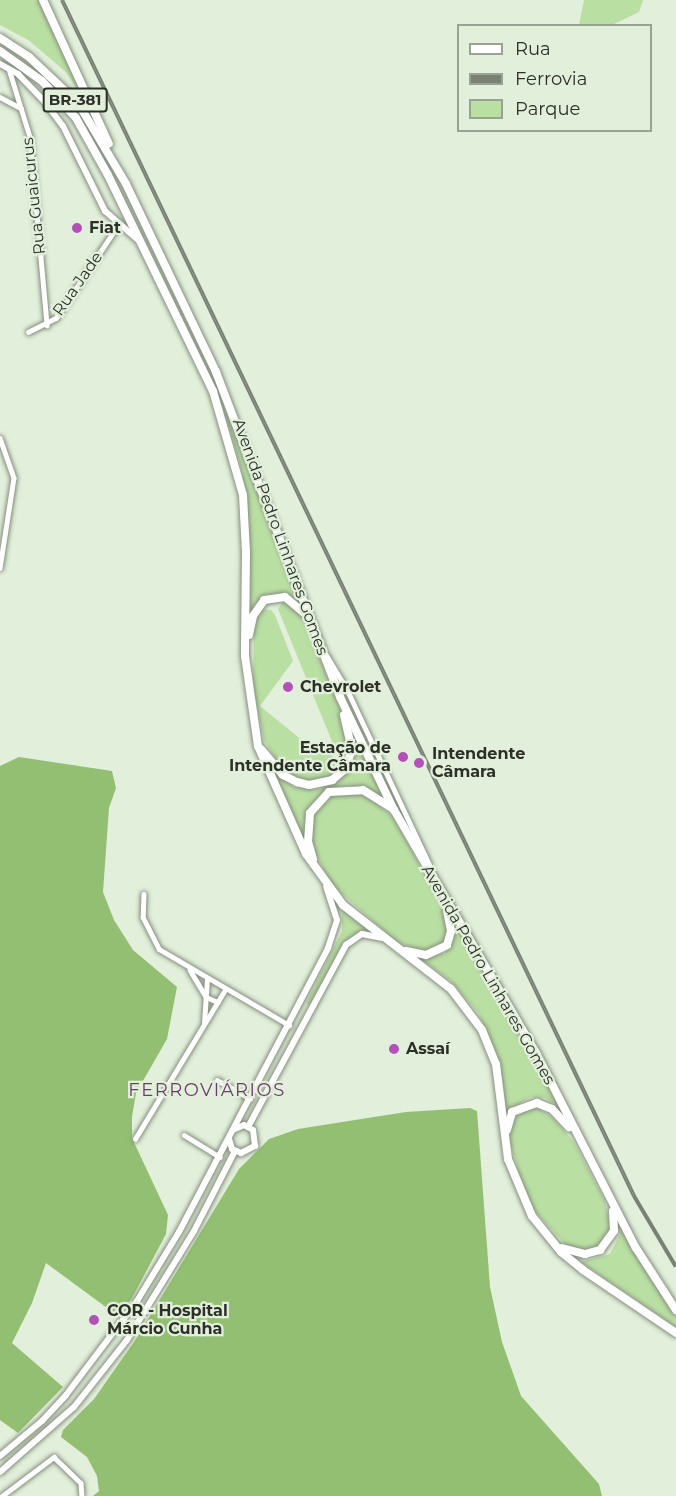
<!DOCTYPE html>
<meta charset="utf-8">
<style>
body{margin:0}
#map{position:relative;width:676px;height:1496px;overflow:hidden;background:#e2efdb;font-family:Montserrat,sans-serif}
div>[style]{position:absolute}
.green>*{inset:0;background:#badfa3}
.forest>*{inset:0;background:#92bf72}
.roads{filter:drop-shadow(0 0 2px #848f7d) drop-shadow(0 0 2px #848f7d)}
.minor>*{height:4.5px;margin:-2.25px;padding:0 2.25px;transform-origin:2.25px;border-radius:2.25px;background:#fff}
.tertiary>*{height:5px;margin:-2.5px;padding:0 2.5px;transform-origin:2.5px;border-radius:2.5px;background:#fff}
.secondary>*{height:6px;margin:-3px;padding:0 3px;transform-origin:3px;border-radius:3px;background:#fff}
.trunk>*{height:8px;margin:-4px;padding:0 4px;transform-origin:4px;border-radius:4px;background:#fff}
.rail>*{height:4px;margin-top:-2px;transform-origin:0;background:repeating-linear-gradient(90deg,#e2efdb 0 4.5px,#798174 0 9px);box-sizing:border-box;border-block:2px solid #798174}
.dots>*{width:16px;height:16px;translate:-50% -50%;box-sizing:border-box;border:3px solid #e2efdb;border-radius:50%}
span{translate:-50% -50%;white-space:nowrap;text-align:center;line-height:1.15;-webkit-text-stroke:4.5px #e2efdb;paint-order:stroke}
.shield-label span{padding:2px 4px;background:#e2efdb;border:2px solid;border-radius:4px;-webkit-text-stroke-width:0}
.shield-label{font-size:15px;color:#2c3029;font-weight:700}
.street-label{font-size:16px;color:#2c3029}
.poi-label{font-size:16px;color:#2c3029;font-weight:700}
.left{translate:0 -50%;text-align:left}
.right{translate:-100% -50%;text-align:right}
.neighbourhood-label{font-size:18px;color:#6d3c6f;letter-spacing:1.5px}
.legend{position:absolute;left:457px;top:24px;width:195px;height:108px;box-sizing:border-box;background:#e2efdb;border:2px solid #99a394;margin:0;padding:8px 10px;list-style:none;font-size:18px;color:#2c3029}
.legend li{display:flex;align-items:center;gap:12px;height:30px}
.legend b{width:30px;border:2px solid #99a394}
</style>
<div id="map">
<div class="green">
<i style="clip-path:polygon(0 0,39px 0,91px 110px,66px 72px,28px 40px,0 25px)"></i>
<i style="clip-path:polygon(584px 0,643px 0,639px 12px,612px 25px,579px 25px)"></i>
<i style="clip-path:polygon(229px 412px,301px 604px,290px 596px,268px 595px,256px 603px,250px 615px,249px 524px,242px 471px,225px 413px)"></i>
<i style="clip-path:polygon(284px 600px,297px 607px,303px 618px,342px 713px,347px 734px,345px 762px,340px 761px,278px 609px)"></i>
<i style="clip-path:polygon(261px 609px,271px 610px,275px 615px,293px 661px,260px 706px,314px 750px,328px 745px,337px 768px,337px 774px,312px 784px,285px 774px,264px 740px,253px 687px,254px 622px)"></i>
<i style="clip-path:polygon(350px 727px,384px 798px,349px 785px,331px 789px,309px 807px,305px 842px,270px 767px,293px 787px,314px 790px,328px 787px,339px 781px,352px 762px)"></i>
<i style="clip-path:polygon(334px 792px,363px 792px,395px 819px,444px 911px,448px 934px,445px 943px,429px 952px,398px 943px,333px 886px,313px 850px,309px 825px,311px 813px)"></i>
<i style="clip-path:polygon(342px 906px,372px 931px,359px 932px,343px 943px,312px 1006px,306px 1003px,342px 931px)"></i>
<i style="clip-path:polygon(453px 921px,563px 1108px,545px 1098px,531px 1097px,506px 1111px,498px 1057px,479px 1014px,451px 981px,421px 959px,445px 953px,452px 943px)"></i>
<i style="clip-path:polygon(526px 1109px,539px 1109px,552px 1117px,574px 1142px,605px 1201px,611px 1229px,608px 1238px,592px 1252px,570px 1250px,535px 1211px,523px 1186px,509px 1138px,513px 1120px)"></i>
<i style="clip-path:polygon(622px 1230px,676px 1314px,676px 1327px,581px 1262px,610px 1254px)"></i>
</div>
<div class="forest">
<i style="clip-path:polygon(19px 757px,112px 771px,116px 788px,109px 808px,103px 892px,114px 920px,133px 950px,177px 987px,167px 1039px,136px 1093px,132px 1117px,132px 1138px,168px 1215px,166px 1234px,132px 1298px,118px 1316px,46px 1263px,32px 1303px,12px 1343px,63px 1387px,18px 1433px,0 1420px,0 766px)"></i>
<i style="clip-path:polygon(470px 1108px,477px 1111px,490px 1287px,502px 1342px,521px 1396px,599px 1484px,602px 1496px,93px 1496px,99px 1491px,97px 1476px,87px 1457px,61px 1437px,63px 1430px,94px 1399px,134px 1342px,239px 1169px,269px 1139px,298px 1129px,406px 1112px)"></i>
</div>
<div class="roads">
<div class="minor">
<i style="left:9px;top:69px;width:71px;rotate:72.8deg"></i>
<i style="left:30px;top:137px;width:189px;rotate:84.8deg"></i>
<i style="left:0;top:97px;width:24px;rotate:28deg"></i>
<i style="left:28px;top:332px;width:31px;rotate:-27deg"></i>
<i style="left:56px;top:318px;width:112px;rotate:-56.3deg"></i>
<i style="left:0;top:438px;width:42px;rotate:70.7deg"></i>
<i style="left:14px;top:478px;width:91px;rotate:98.8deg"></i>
<i style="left:144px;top:894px;width:23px;rotate:92deg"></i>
<i style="left:143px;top:917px;width:36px;rotate:63deg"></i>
<i style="left:159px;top:949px;width:151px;rotate:30.3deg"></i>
<i style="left:190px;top:970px;width:31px;rotate:59deg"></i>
<i style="left:206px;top:997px;width:13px;rotate:23deg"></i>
<i style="left:204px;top:1023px;width:44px;rotate:-86.1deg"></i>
<i style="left:217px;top:1080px;width:38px;rotate:29deg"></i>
<i style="left:184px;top:1135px;width:42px;rotate:31.4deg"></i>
<i style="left:135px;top:1139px;width:174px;rotate:-58.9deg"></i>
<i style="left:2px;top:1496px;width:65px;rotate:-36.9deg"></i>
<i style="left:54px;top:1457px;width:37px;rotate:44deg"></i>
<i style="left:81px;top:1483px;width:13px;rotate:86deg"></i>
</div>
<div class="tertiary">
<i style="left:326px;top:655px;width:39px;rotate:59deg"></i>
<i style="left:346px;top:688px;width:195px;rotate:64.8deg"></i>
</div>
<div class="secondary">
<i style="left:0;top:64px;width:21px;rotate:29deg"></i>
<i style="left:18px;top:74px;width:37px;rotate:46deg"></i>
<i style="left:44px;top:101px;width:31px;rotate:53deg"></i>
<i style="left:63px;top:126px;width:95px;rotate:63.7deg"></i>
<i style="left:105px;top:211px;width:44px;rotate:41.3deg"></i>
<i style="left:248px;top:1127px;width:207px;rotate:-61.7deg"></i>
<i style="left:346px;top:945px;width:19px;rotate:-35deg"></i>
<i style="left:362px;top:934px;width:21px;rotate:11deg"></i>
<i style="left:229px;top:1139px;width:10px;rotate:73deg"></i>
<i style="left:232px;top:1149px;width:10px;rotate:24deg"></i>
<i style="left:241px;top:1153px;width:16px;rotate:-27deg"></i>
<i style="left:255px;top:1146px;width:16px;rotate:-97deg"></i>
<i style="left:253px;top:1130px;width:10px;rotate:-151deg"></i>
<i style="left:244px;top:1125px;width:12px;rotate:156deg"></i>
<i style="left:0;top:1456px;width:55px;rotate:-39.8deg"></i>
<i style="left:42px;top:1421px;width:35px;rotate:-47deg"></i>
<i style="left:66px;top:1395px;width:118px;rotate:-52.9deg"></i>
<i style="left:137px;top:1301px;width:81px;rotate:-58.7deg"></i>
<i style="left:179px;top:1232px;width:321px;rotate:-62.3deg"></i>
<i style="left:328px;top:948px;width:29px;rotate:-72deg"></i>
<i style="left:337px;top:920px;width:35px;rotate:-108deg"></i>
<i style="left:0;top:1472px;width:98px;rotate:-41.3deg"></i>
<i style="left:74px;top:1407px;width:85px;rotate:-51.7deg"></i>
<i style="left:127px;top:1340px;width:128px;rotate:-58.4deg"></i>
<i style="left:194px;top:1231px;width:90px;rotate:-62.9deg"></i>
</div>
<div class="trunk">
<i style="left:43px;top:0;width:158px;rotate:65.4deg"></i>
<i style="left:0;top:38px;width:35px;rotate:33deg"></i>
<i style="left:29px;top:57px;width:67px;rotate:43.2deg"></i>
<i style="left:78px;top:103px;width:94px;rotate:59.3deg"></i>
<i style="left:126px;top:184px;width:208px;rotate:64.4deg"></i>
<i style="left:216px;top:372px;width:348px;rotate:69.1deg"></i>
<i style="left:340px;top:697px;width:125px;rotate:64.5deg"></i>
<i style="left:394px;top:810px;width:281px;rotate:59.7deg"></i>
<i style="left:536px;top:1053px;width:219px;rotate:62.9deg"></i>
<i style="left:636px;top:1248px;width:74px;rotate:57.2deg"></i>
<i style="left:0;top:51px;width:52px;rotate:35.5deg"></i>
<i style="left:42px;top:81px;width:50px;rotate:47.4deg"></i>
<i style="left:76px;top:118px;width:65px;rotate:60.7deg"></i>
<i style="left:108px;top:175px;width:240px;rotate:64.1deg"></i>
<i style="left:213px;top:391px;width:108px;rotate:73.9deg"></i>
<i style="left:243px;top:495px;width:58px;rotate:87deg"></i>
<i style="left:246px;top:553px;width:103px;rotate:90.6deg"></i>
<i style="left:245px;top:656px;width:91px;rotate:81.8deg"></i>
<i style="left:258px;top:746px;width:118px;rotate:66deg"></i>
<i style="left:306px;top:854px;width:63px;rotate:54deg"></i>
<i style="left:343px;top:905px;width:137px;rotate:37.9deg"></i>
<i style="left:451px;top:989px;width:51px;rotate:52.9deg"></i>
<i style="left:482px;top:1030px;width:37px;rotate:68deg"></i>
<i style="left:496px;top:1064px;width:96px;rotate:82.8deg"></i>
<i style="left:508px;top:1159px;width:62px;rotate:67.2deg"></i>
<i style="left:532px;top:1216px;width:46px;rotate:51.1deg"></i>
<i style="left:561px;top:1252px;width:28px;rotate:39deg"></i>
<i style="left:583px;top:1270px;width:112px;rotate:34.1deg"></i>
<i style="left:249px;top:635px;width:19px;rotate:-78deg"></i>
<i style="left:253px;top:616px;width:19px;rotate:-55deg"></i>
<i style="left:264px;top:600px;width:21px;rotate:-8deg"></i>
<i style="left:285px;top:597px;width:26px;rotate:40deg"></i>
<i style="left:261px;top:749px;width:34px;rotate:50deg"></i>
<i style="left:283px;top:775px;width:16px;rotate:27deg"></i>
<i style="left:297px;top:782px;width:12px;rotate:14deg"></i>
<i style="left:309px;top:785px;width:24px;rotate:-12deg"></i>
<i style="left:332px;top:780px;width:17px;rotate:-40deg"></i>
<i style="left:345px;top:769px;width:20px;rotate:-70deg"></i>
<i style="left:352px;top:750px;width:36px;rotate:-103deg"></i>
<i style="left:313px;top:859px;width:18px;rotate:-106deg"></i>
<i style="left:308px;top:842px;width:29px;rotate:-86deg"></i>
<i style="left:310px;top:813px;width:28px;rotate:-48deg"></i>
<i style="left:329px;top:792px;width:34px;rotate:-3deg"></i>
<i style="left:363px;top:790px;width:36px;rotate:32deg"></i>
<i style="left:406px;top:951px;width:20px;rotate:11deg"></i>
<i style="left:426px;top:955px;width:23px;rotate:-25deg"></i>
<i style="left:447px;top:945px;width:15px;rotate:-74deg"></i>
<i style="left:451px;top:931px;width:21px;rotate:-101deg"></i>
<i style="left:507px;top:1130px;width:19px;rotate:-74deg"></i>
<i style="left:512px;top:1112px;width:27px;rotate:-20deg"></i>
<i style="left:537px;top:1103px;width:16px;rotate:22deg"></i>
<i style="left:552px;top:1109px;width:25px;rotate:47deg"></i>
<i style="left:562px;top:1248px;width:24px;rotate:15deg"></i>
<i style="left:585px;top:1254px;width:16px;rotate:-15deg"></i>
<i style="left:600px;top:1250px;width:24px;rotate:-54deg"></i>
<i style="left:614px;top:1231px;width:20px;rotate:-93deg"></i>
</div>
</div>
<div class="rail">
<i style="left:62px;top:0;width:1326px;rotate:64.44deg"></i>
<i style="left:634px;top:1196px;width:82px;rotate:59.4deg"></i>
</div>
<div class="dots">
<i style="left:77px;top:228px;background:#b351b8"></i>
<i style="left:288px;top:687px;background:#b351b8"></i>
<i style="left:403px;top:757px;background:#b351b8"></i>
<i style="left:419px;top:763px;background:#b351b8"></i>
<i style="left:394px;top:1049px;background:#b351b8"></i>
<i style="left:94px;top:1320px;background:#b351b8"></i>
</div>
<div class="shield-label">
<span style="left:75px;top:100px">BR-381</span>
</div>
<div class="street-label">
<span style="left:34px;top:196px;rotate:-96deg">Rua Guaicurus</span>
<span style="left:78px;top:284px;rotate:-55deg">Rua Jade</span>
<span style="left:280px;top:537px;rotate:70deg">Avenida Pedro Linhares Gomes</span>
<span style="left:488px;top:975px;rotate:60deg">Avenida Pedro Linhares Gomes</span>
</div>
<div class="poi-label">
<span class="left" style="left:89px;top:228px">Fiat</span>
<span class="left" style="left:300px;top:687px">Chevrolet</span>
<span class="right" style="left:391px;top:757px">Estação de<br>Intendente Câmara</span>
<span class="left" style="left:432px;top:763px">Intendente<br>Câmara</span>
<span class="left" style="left:406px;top:1049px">Assaí</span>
<span class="left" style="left:107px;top:1320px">COR - Hospital<br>Márcio Cunha</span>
</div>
<div class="neighbourhood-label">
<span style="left:207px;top:1090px">FERROVIÁRIOS</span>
</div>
<ul class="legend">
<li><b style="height:8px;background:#fff"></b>Rua</li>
<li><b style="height:8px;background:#798174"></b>Ferrovia</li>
<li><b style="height:16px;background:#badfa3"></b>Parque</li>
</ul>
</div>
